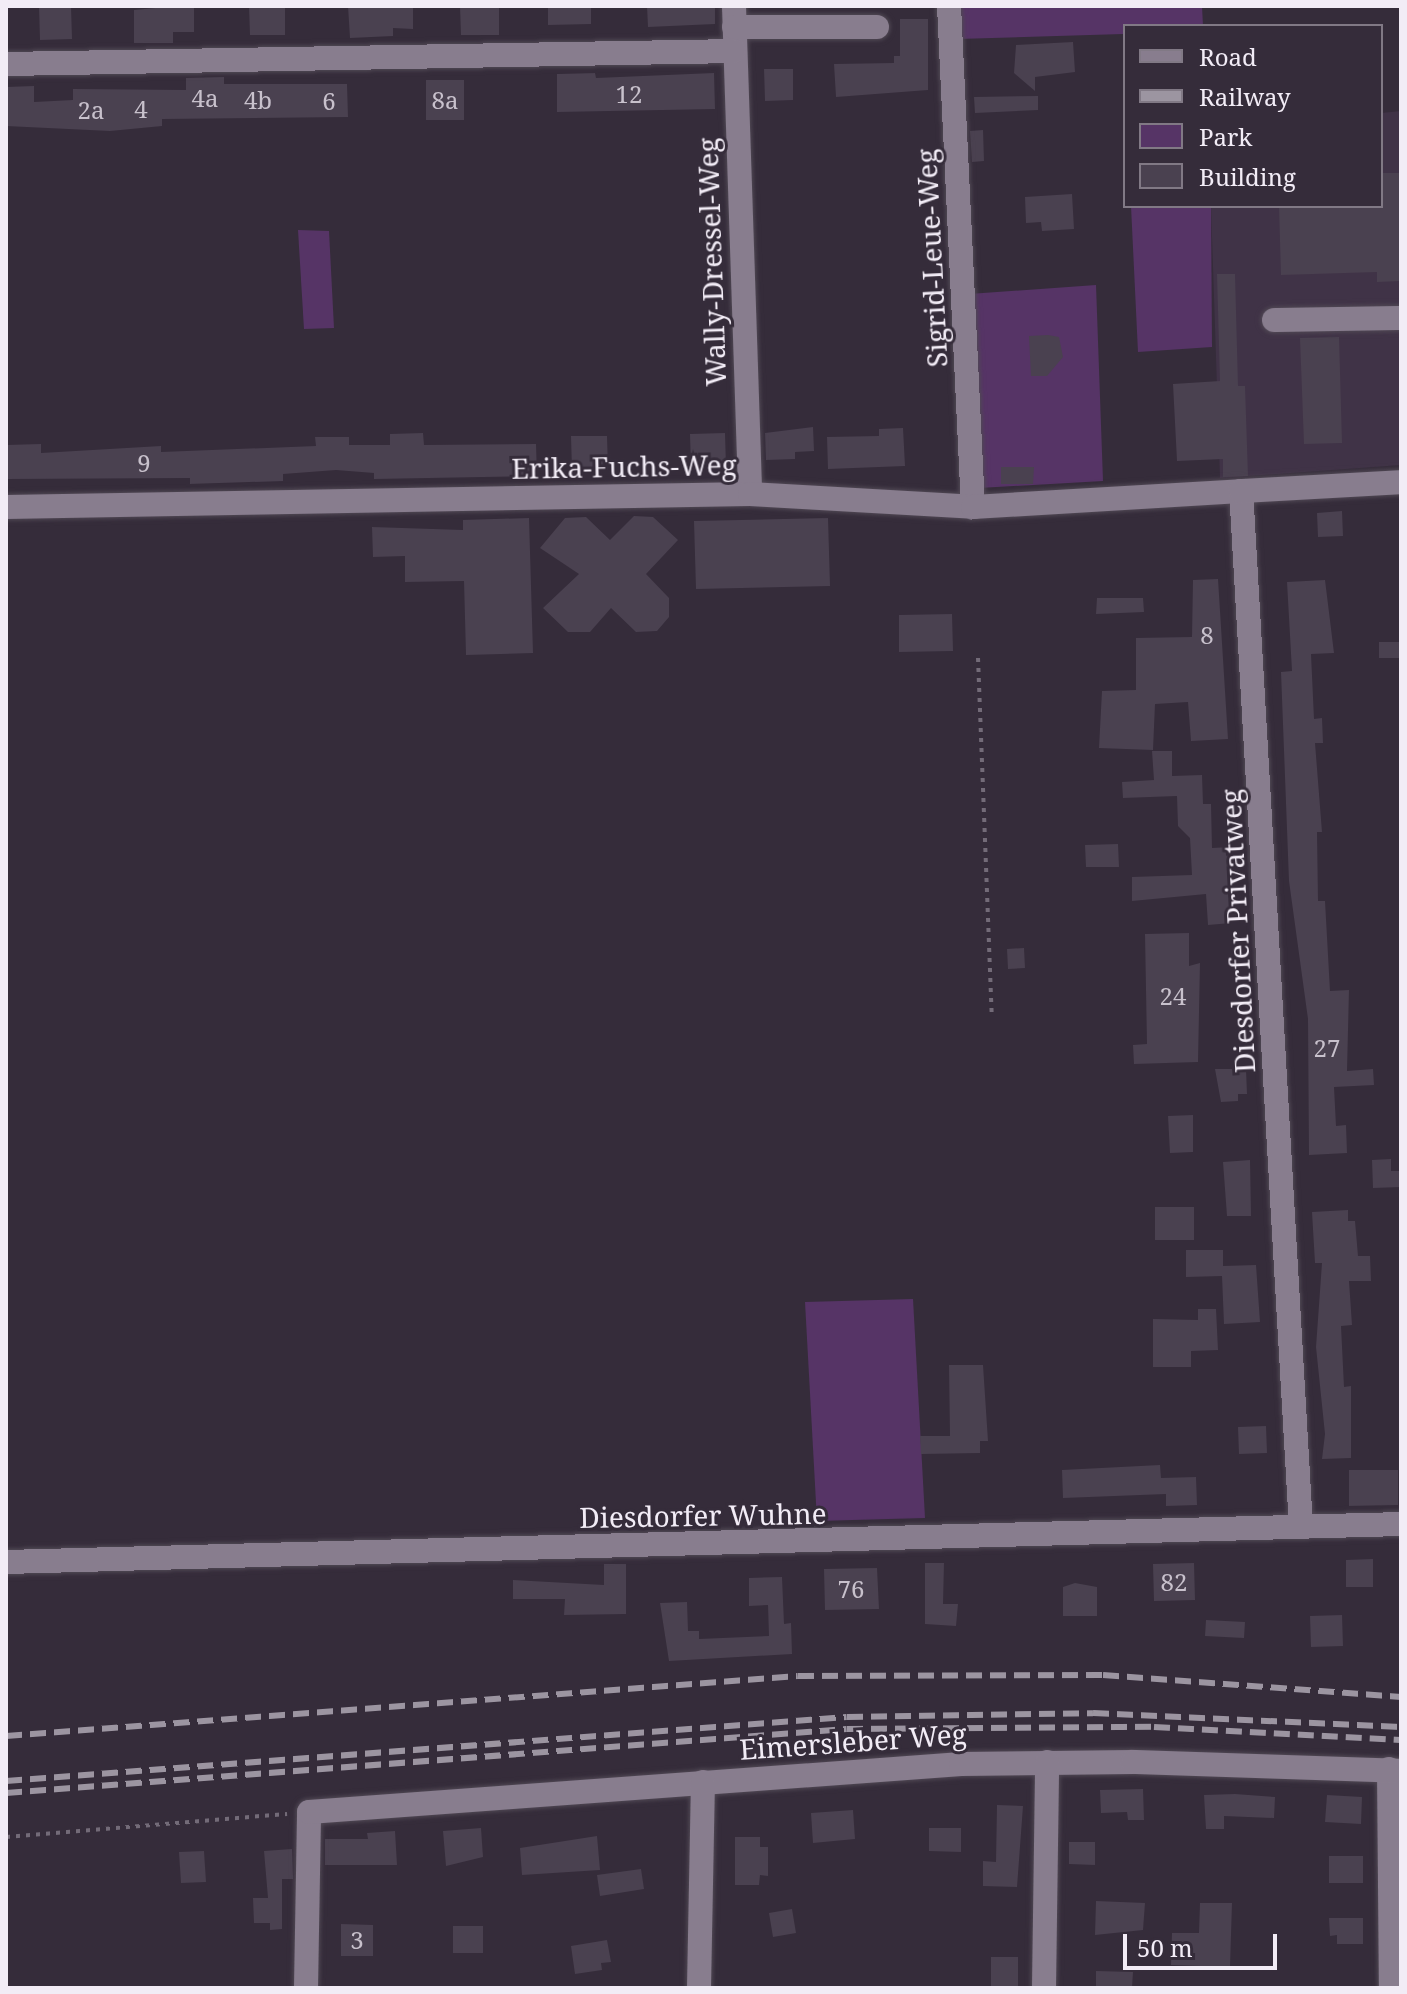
<!DOCTYPE html>
<style>
body{margin:0}
#map{position:relative;width:1407px;height:1994px;overflow:hidden;background:#352c3a;font-family:"Noto Serif",serif}
div>[style]{position:absolute}
.built>*{inset:0;background:#403347}
.green>*{inset:0;background:#563466}
.building>*{inset:0;background:#4a4150}
.path>*{height:4px;margin-top:-2px;transform-origin:0;background:repeating-linear-gradient(90deg,#736b78 0 4px,transparent 0 10px)}
.roads{filter:drop-shadow(0 0 2px #504854) drop-shadow(0 0 2px #504854)}
.minor>*{height:24px;margin:-12px;padding:0 12px;transform-origin:12px;border-radius:12px;background:#887d8e}
.rail>*{height:6px;margin-top:-3px;transform-origin:0;background:repeating-linear-gradient(90deg,#9c95a1 0 16px,transparent 0 24px)}
span{translate:-50% -50%;white-space:nowrap;text-align:center;line-height:1.15;-webkit-text-stroke:6px #352c3a;paint-order:stroke}
.number-label{font-size:24px;color:#c8c1cc}
.number-label span{-webkit-text-stroke-width:0}
.street-label{font-size:28px;color:#f2ecf6}
.frame{position:absolute;inset:0;border:8px solid #f2ecf6;pointer-events:none}
.legend{position:absolute;left:1123px;top:24px;width:260px;height:184px;box-sizing:border-box;background:#352c3a;border:2px solid #817985;margin:0;padding:10px 14px;list-style:none;font-size:24px;color:#f2ecf6}
.legend li{display:flex;align-items:center;gap:16px;height:40px}
.legend b{width:40px;border:2px solid #817985}
.scale{position:absolute;left:1123px;top:1934px;width:154px;height:36px;box-sizing:border-box;border:4px solid #f2ecf6;border-top:0;padding-left:10px;font-size:24px;line-height:28px;white-space:nowrap;color:#f2ecf6;-webkit-text-stroke:6px #352c3a;paint-order:stroke}
</style>
<div id="map">
<div class="built">
<i style="clip-path:polygon(1401px 111px,1401px 465px,1220px 478px,1211px 206px,1381px 206px,1381px 113px)"></i>
</div>
<div class="green">
<i style="clip-path:polygon(957px 6px,1202px 6px,1203px 26px,1125px 26px,1125px 78px,1123px 34px,958px 39px)"></i>
<i style="clip-path:polygon(1131px 206px,1211px 206px,1212px 347px,1138px 352px)"></i>
<i style="clip-path:polygon(298px 230px,329px 231px,334px 328px,304px 329px)"></i>
<i style="clip-path:polygon(1096px 285px,1103px 481px,979px 488px,969px 294px)"></i>
<i style="clip-path:polygon(913px 1299px,925px 1518px,817px 1521px,805px 1302px)"></i>
</div>
<div class="building">
<i style="clip-path:polygon(39px 6px,71px 6px,72px 39px,40px 40px)"></i>
<i style="clip-path:polygon(177px 6px,194px 6px,194px 32px,173px 32px,173px 43px,134px 43px,134px 10px)"></i>
<i style="clip-path:polygon(249px 6px,285px 6px,285px 35px,250px 35px)"></i>
<i style="clip-path:polygon(348px 6px,413px 6px,413px 29px,393px 28px,393px 36px,350px 38px)"></i>
<i style="clip-path:polygon(460px 6px,499px 6px,499px 35px,461px 35px)"></i>
<i style="clip-path:polygon(548px 6px,591px 6px,591px 24px,548px 25px)"></i>
<i style="clip-path:polygon(647px 6px,715px 6px,715px 24px,648px 27px)"></i>
<i style="clip-path:polygon(900px 19px,928px 19px,928px 90px,836px 97px,834px 64px,894px 63px,894px 56px,900px 56px)"></i>
<i style="clip-path:polygon(1073px 42px,1075px 72px,1035px 77px,1035px 91px,1014px 73px,1016px 45px)"></i>
<i style="clip-path:polygon(764px 69px,793px 69px,793px 100px,765px 101px)"></i>
<i style="clip-path:polygon(595px 73px,596px 78px,714px 73px,715px 109px,557px 112px,557px 74px)"></i>
<i style="clip-path:polygon(224px 77px,224px 84px,347px 84px,348px 117px,162px 119px,162px 126px,110px 131px,6px 126px,6px 87px,34px 86px,34px 102px,73px 100px,73px 89px,186px 90px,186px 78px)"></i>
<i style="clip-path:polygon(426px 80px,464px 80px,464px 120px,426px 120px)"></i>
<i style="clip-path:polygon(1038px 96px,1038px 110px,975px 113px,974px 97px)"></i>
<i style="clip-path:polygon(983px 130px,984px 161px,972px 162px,970px 131px)"></i>
<i style="clip-path:polygon(1381px 173px,1401px 173px,1401px 281px,1377px 282px,1377px 272px,1281px 275px,1279px 206px,1381px 206px)"></i>
<i style="clip-path:polygon(1072px 194px,1074px 229px,1042px 231px,1041px 222px,1026px 223px,1025px 197px)"></i>
<i style="clip-path:polygon(1217px 274px,1235px 274px,1238px 386px,1245px 386px,1248px 476px,1223px 477px,1223px 459px,1177px 461px,1173px 384px,1220px 381px)"></i>
<i style="clip-path:polygon(1048px 335px,1059px 337px,1063px 357px,1047px 376px,1031px 376px,1029px 336px)"></i>
<i style="clip-path:polygon(1339px 337px,1342px 443px,1304px 444px,1300px 338px)"></i>
<i style="clip-path:polygon(813px 427px,814px 451px,795px 452px,795px 459px,766px 460px,765px 433px)"></i>
<i style="clip-path:polygon(903px 428px,905px 466px,828px 469px,827px 437px,879px 436px,879px 429px)"></i>
<i style="clip-path:polygon(423px 433px,424px 445px,536px 444px,537px 476px,374px 479px,374px 473px,336px 470px,283px 474px,283px 481px,190px 484px,190px 478px,6px 479px,6px 445px,41px 444px,41px 453px,161px 446px,161px 452px,316px 446px,315px 437px,349px 437px,349px 445px,390px 445px,390px 434px)"></i>
<i style="clip-path:polygon(725px 433px,726px 466px,691px 467px,690px 434px)"></i>
<i style="clip-path:polygon(571px 436px,607px 436px,608px 470px,572px 471px)"></i>
<i style="clip-path:polygon(1001px 467px,1034px 467px,1033px 484px,1001px 484px)"></i>
<i style="clip-path:polygon(1342px 511px,1343px 536px,1318px 537px,1317px 513px)"></i>
<i style="clip-path:polygon(634px 516px,653px 517px,678px 540px,646px 574px,669px 598px,669px 617px,657px 631px,636px 632px,611px 608px,590px 632px,568px 632px,543px 608px,579px 574px,540px 548px,565px 518px,586px 517px,610px 540px)"></i>
<i style="clip-path:polygon(529px 518px,533px 653px,466px 655px,464px 581px,405px 582px,405px 556px,373px 557px,372px 527px,463px 530px,463px 520px)"></i>
<i style="clip-path:polygon(828px 518px,830px 586px,696px 589px,694px 521px)"></i>
<i style="clip-path:polygon(1218px 579px,1228px 739px,1191px 741px,1188px 702px,1155px 704px,1153px 750px,1099px 748px,1102px 691px,1136px 690px,1136px 638px,1192px 637px,1193px 580px)"></i>
<i style="clip-path:polygon(1325px 580px,1334px 653px,1311px 654px,1314px 719px,1322px 718px,1323px 743px,1315px 743px,1322px 832px,1317px 832px,1318px 901px,1325px 901px,1330px 991px,1349px 990px,1347px 1071px,1373px 1069px,1374px 1085px,1334px 1087px,1336px 1126px,1346px 1125px,1347px 1153px,1309px 1155px,1308px 1019px,1289px 881px,1281px 672px,1292px 671px,1287px 582px)"></i>
<i style="clip-path:polygon(1097px 598px,1143px 598px,1144px 612px,1096px 614px)"></i>
<i style="clip-path:polygon(952px 614px,953px 651px,899px 652px,899px 615px)"></i>
<i style="clip-path:polygon(1379px 642px,1401px 642px,1401px 658px,1379px 658px)"></i>
<i style="clip-path:polygon(1152px 751px,1172px 751px,1172px 776px,1202px 775px,1203px 804px,1211px 804px,1212px 848px,1231px 847px,1237px 916px,1230px 917px,1231px 923px,1208px 925px,1206px 894px,1132px 901px,1132px 877px,1192px 875px,1190px 838px,1178px 826px,1177px 796px,1123px 798px,1122px 782px,1154px 780px)"></i>
<i style="clip-path:polygon(1118px 844px,1119px 867px,1086px 867px,1085px 845px)"></i>
<i style="clip-path:polygon(1189px 933px,1189px 966px,1200px 963px,1198px 1062px,1134px 1064px,1133px 1045px,1147px 1044px,1145px 934px)"></i>
<i style="clip-path:polygon(1024px 948px,1025px 968px,1008px 969px,1007px 949px)"></i>
<i style="clip-path:polygon(1215px 1069px,1246px 1069px,1247px 1094px,1238px 1094px,1238px 1101px,1221px 1102px)"></i>
<i style="clip-path:polygon(1193px 1115px,1193px 1152px,1170px 1153px,1168px 1116px)"></i>
<i style="clip-path:polygon(1391px 1159px,1391px 1171px,1401px 1171px,1401px 1187px,1373px 1188px,1372px 1160px)"></i>
<i style="clip-path:polygon(1250px 1160px,1251px 1216px,1227px 1216px,1223px 1162px)"></i>
<i style="clip-path:polygon(1155px 1207px,1194px 1207px,1194px 1240px,1155px 1240px)"></i>
<i style="clip-path:polygon(1348px 1210px,1348px 1221px,1355px 1221px,1358px 1256px,1370px 1256px,1371px 1281px,1349px 1281px,1352px 1325px,1341px 1326px,1344px 1387px,1351px 1386px,1351px 1458px,1322px 1459px,1325px 1434px,1316px 1347px,1322px 1263px,1315px 1263px,1312px 1212px)"></i>
<i style="clip-path:polygon(1186px 1250px,1223px 1250px,1223px 1266px,1256px 1265px,1260px 1322px,1224px 1324px,1222px 1276px,1186px 1277px)"></i>
<i style="clip-path:polygon(1198px 1309px,1216px 1309px,1218px 1350px,1191px 1351px,1191px 1367px,1153px 1367px,1153px 1319px,1198px 1320px)"></i>
<i style="clip-path:polygon(949px 1365px,983px 1365px,988px 1441px,980px 1441px,980px 1453px,921px 1454px,920px 1436px,950px 1436px)"></i>
<i style="clip-path:polygon(1266px 1426px,1267px 1453px,1239px 1454px,1238px 1427px)"></i>
<i style="clip-path:polygon(1160px 1465px,1161px 1478px,1196px 1477px,1197px 1505px,1166px 1506px,1166px 1494px,1063px 1498px,1062px 1470px)"></i>
<i style="clip-path:polygon(1349px 1470px,1398px 1470px,1398px 1505px,1349px 1506px)"></i>
<i style="clip-path:polygon(1373px 1559px,1373px 1587px,1346px 1587px,1346px 1560px)"></i>
<i style="clip-path:polygon(925px 1563px,944px 1563px,943px 1604px,958px 1604px,956px 1626px,925px 1624px)"></i>
<i style="clip-path:polygon(1194px 1563px,1195px 1600px,1154px 1601px,1153px 1564px)"></i>
<i style="clip-path:polygon(604px 1564px,626px 1564px,626px 1614px,564px 1615px,565px 1599px,513px 1599px,513px 1580px,604px 1585px)"></i>
<i style="clip-path:polygon(877px 1568px,879px 1609px,825px 1610px,824px 1569px)"></i>
<i style="clip-path:polygon(782px 1577px,784px 1624px,791px 1623px,792px 1654px,669px 1661px,660px 1603px,687px 1602px,688px 1631px,699px 1631px,699px 1639px,769px 1636px,768px 1605px,749px 1606px,749px 1578px)"></i>
<i style="clip-path:polygon(1075px 1583px,1097px 1587px,1097px 1616px,1063px 1616px,1063px 1587px)"></i>
<i style="clip-path:polygon(1342px 1615px,1343px 1646px,1311px 1647px,1310px 1616px)"></i>
<i style="clip-path:polygon(1206px 1620px,1245px 1622px,1244px 1638px,1205px 1636px)"></i>
<i style="clip-path:polygon(1143px 1789px,1144px 1820px,1128px 1820px,1127px 1812px,1101px 1813px,1100px 1790px)"></i>
<i style="clip-path:polygon(1235px 1794px,1275px 1797px,1274px 1818px,1224px 1816px,1224px 1829px,1206px 1829px,1204px 1795px)"></i>
<i style="clip-path:polygon(1327px 1795px,1362px 1797px,1361px 1824px,1325px 1822px)"></i>
<i style="clip-path:polygon(997px 1805px,1023px 1806px,1017px 1887px,983px 1886px,983px 1861px,996px 1862px)"></i>
<i style="clip-path:polygon(853px 1810px,855px 1839px,813px 1843px,811px 1813px)"></i>
<i style="clip-path:polygon(481px 1828px,483px 1857px,446px 1866px,443px 1831px)"></i>
<i style="clip-path:polygon(929px 1828px,961px 1828px,961px 1852px,929px 1851px)"></i>
<i style="clip-path:polygon(395px 1831px,397px 1865px,325px 1865px,325px 1839px,368px 1839px,367px 1833px)"></i>
<i style="clip-path:polygon(597px 1836px,600px 1870px,522px 1875px,520px 1848px)"></i>
<i style="clip-path:polygon(735px 1837px,760px 1837px,760px 1847px,768px 1847px,768px 1876px,760px 1875px,759px 1885px,735px 1885px)"></i>
<i style="clip-path:polygon(1069px 1842px,1095px 1842px,1095px 1865px,1069px 1864px)"></i>
<i style="clip-path:polygon(292px 1849px,293px 1879px,282px 1879px,282px 1929px,270px 1930px,270px 1923px,254px 1923px,253px 1898px,268px 1898px,264px 1851px)"></i>
<i style="clip-path:polygon(204px 1851px,206px 1882px,181px 1883px,179px 1852px)"></i>
<i style="clip-path:polygon(1329px 1856px,1363px 1856px,1363px 1883px,1329px 1883px)"></i>
<i style="clip-path:polygon(641px 1869px,644px 1889px,600px 1896px,597px 1875px)"></i>
<i style="clip-path:polygon(1096px 1901px,1145px 1903px,1143px 1930px,1095px 1935px)"></i>
<i style="clip-path:polygon(1200px 1903px,1232px 1903px,1230px 1967px,1171px 1965px,1172px 1933px,1199px 1933px)"></i>
<i style="clip-path:polygon(792px 1909px,796px 1933px,773px 1937px,769px 1913px)"></i>
<i style="clip-path:polygon(1329px 1918px,1363px 1918px,1363px 1944px,1337px 1944px,1337px 1935px,1330px 1936px)"></i>
<i style="clip-path:polygon(341px 1924px,373px 1925px,373px 1956px,341px 1956px)"></i>
<i style="clip-path:polygon(453px 1926px,483px 1926px,483px 1953px,453px 1953px)"></i>
<i style="clip-path:polygon(607px 1940px,611px 1962px,601px 1963px,602px 1970px,575px 1974px,571px 1946px)"></i>
<i style="clip-path:polygon(991px 1957px,1018px 1957px,1018px 1988px,991px 1988px)"></i>
<i style="clip-path:polygon(1096px 1971px,1133px 1972px,1132px 1988px,1096px 1988px)"></i>
</div>
<div class="path">
<i style="left:978px;top:658px;width:360px;rotate:87.8deg"></i>
<i style="left:6px;top:1837px;width:282px;rotate:-4.7deg"></i>
</div>
<div class="roads">
<div class="minor">
<i style="left:734px;top:6px;width:488px;rotate:88.1deg"></i>
<i style="left:949px;top:6px;width:502px;rotate:87.26deg"></i>
<i style="left:734px;top:27px;width:143px"></i>
<i style="left:6px;top:64px;width:728px;rotate:-1.02deg"></i>
<i style="left:1274px;top:320px;width:127px;rotate:-0.9deg"></i>
<i style="left:6px;top:507px;width:744px;rotate:-1deg"></i>
<i style="left:750px;top:494px;width:223px;rotate:3.3deg"></i>
<i style="left:973px;top:507px;width:268px;rotate:-3.4deg"></i>
<i style="left:1301px;top:1527px;width:1038px;rotate:-93.31deg"></i>
<i style="left:1241px;top:491px;width:160px;rotate:-3.2deg"></i>
<i style="left:6px;top:1562px;width:1396px;rotate:-1.56deg"></i>
<i style="left:1389px;top:1769px;width:219px;rotate:89.5deg"></i>
<i style="left:306px;top:1988px;width:176px;rotate:-89deg"></i>
<i style="left:309px;top:1812px;width:654px;rotate:-4.21deg"></i>
<i style="left:961px;top:1764px;width:172px;rotate:-0.7deg"></i>
<i style="left:1133px;top:1762px;width:268px;rotate:1.9deg"></i>
<i style="left:699px;top:1988px;width:206px;rotate:-88.9deg"></i>
<i style="left:1044px;top:1988px;width:226px;rotate:-89.2deg"></i>
</div>
</div>
<div class="rail">
<i style="left:6px;top:1736px;width:794px;rotate:-4.33deg"></i>
<i style="left:798px;top:1676px;width:305px;rotate:-0.2deg"></i>
<i style="left:1103px;top:1675px;width:299px;rotate:4.2deg"></i>
<i style="left:6px;top:1781px;width:843px;rotate:-4.35deg"></i>
<i style="left:847px;top:1717px;width:246px;rotate:-0.9deg"></i>
<i style="left:1093px;top:1713px;width:308px;rotate:2.6deg"></i>
<i style="left:6px;top:1793px;width:843px;rotate:-4.35deg"></i>
<i style="left:847px;top:1729px;width:307px;rotate:-0.4deg"></i>
<i style="left:1154px;top:1727px;width:247px;rotate:3deg"></i>
</div>
<div class="number-label">
<span style="left:629px;top:94px">12</span>
<span style="left:205px;top:98px">4a</span>
<span style="left:258px;top:100px">4b</span>
<span style="left:445px;top:100px">8a</span>
<span style="left:329px;top:101px">6</span>
<span style="left:141px;top:109px">4</span>
<span style="left:91px;top:110px">2a</span>
<span style="left:144px;top:463px">9</span>
<span style="left:1207px;top:635px">8</span>
<span style="left:1173px;top:996px">24</span>
<span style="left:1327px;top:1048px">27</span>
<span style="left:1174px;top:1582px">82</span>
<span style="left:851px;top:1589px">76</span>
<span style="left:357px;top:1940px">3</span>
</div>
<div class="street-label">
<span style="left:931px;top:258px;rotate:-93deg">Sigrid-Leue-Weg</span>
<span style="left:711px;top:262px;rotate:-92deg">Wally-Dressel-Weg</span>
<span style="left:624px;top:466px;rotate:-1deg">Erika-Fuchs-Weg</span>
<span style="left:1237px;top:931px;rotate:-93deg">Diesdorfer Privatweg</span>
<span style="left:703px;top:1515px;rotate:-1deg">Diesdorfer Wuhne</span>
<span style="left:853px;top:1741px;rotate:-4deg">Eimersleber Weg</span>
</div>
<div class="frame"></div>
<ul class="legend">
<li><b style="height:10px;background:#887d8e"></b>Road</li>
<li><b style="height:10px;background:#9c95a1"></b>Railway</li>
<li><b style="height:22px;background:#563466"></b>Park</li>
<li><b style="height:22px;background:#4a4150"></b>Building</li>
</ul>
<div class="scale">50 m</div>
</div>
